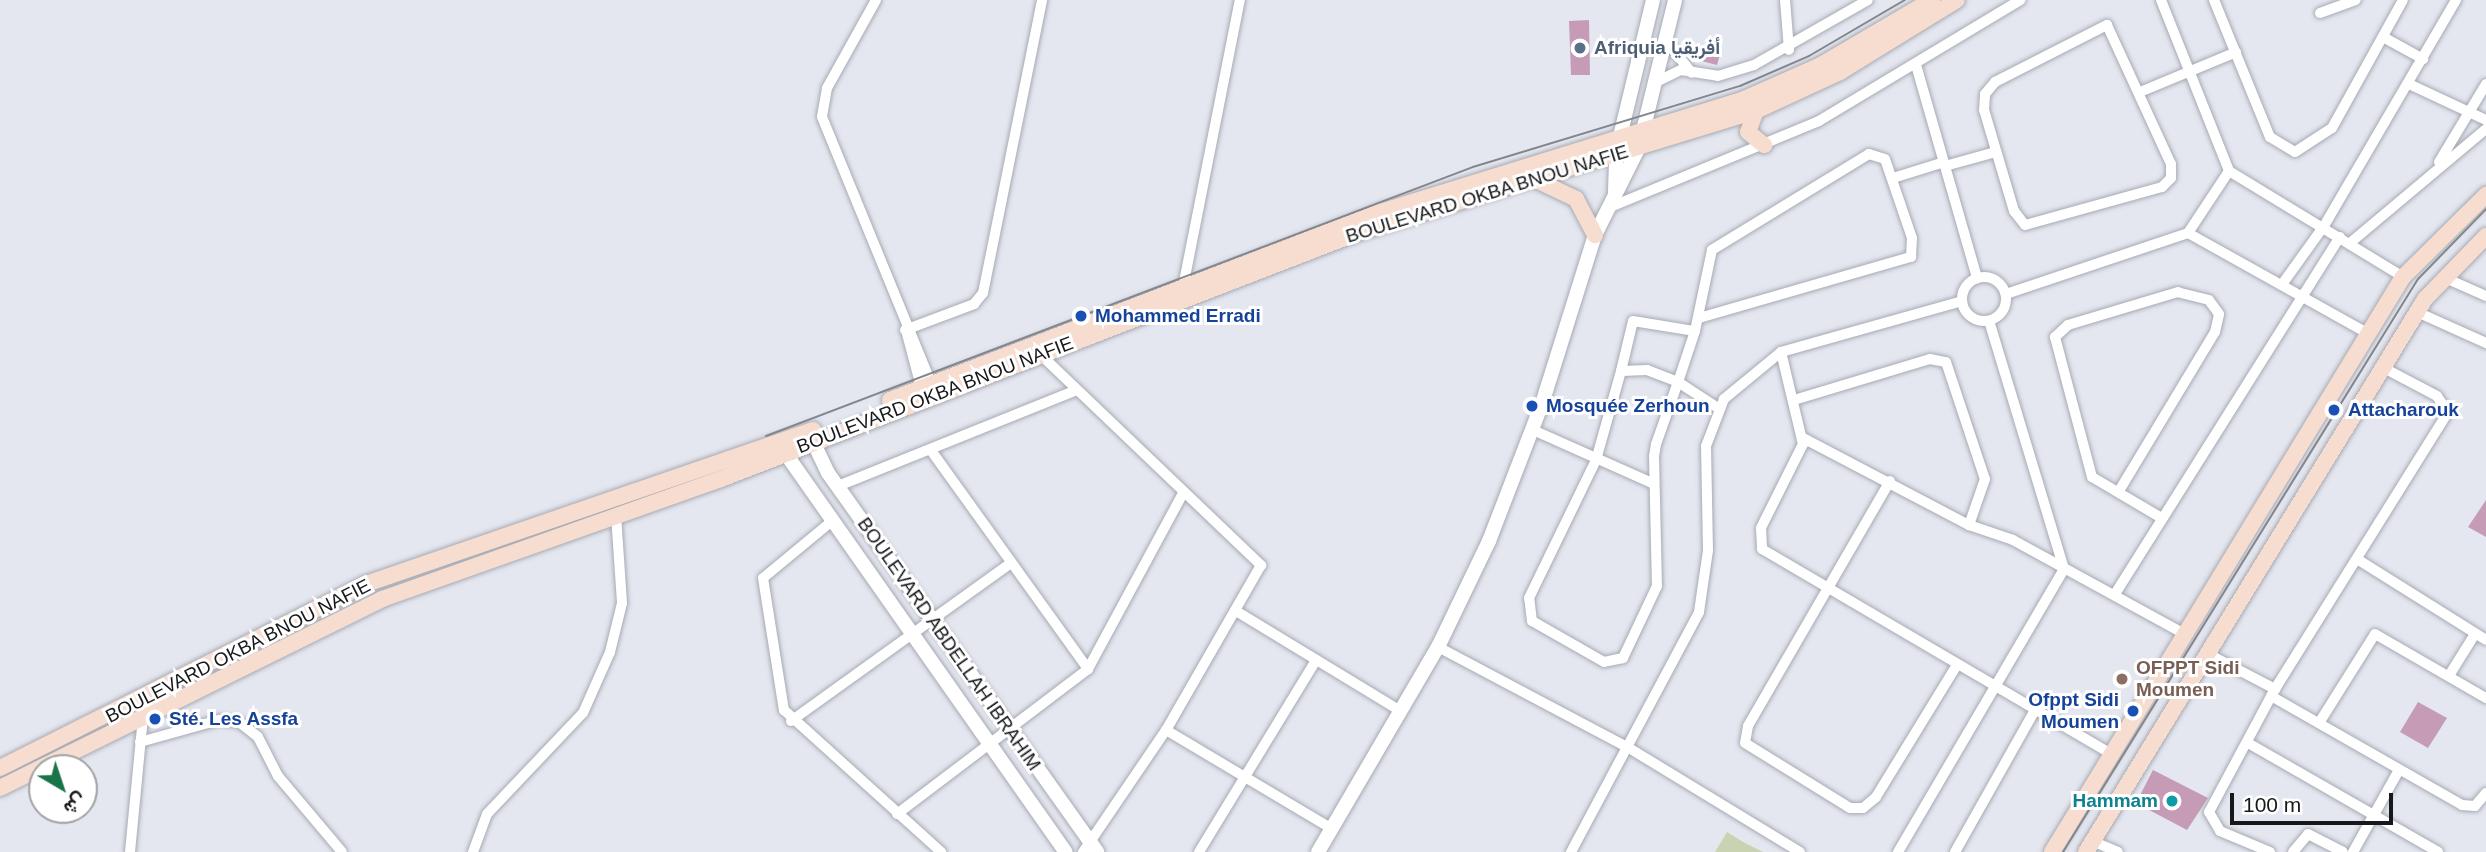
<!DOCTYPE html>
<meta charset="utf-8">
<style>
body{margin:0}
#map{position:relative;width:2486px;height:852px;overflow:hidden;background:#e4e7f0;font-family:Arial,Vazirmatn,sans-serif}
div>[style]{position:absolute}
.green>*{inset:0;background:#c9d2b1}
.building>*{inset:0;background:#c59bb5}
.roads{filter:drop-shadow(0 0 2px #a7aab2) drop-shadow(0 0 2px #a7aab2)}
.street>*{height:10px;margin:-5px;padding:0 5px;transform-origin:5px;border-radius:5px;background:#fff}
.street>.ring{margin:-5px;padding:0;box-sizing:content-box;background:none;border:10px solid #fff;border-radius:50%}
.secondary>*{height:14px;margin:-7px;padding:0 7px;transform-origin:7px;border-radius:7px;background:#fff}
.primary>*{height:16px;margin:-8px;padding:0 8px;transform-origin:8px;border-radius:8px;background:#f7ddd0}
.tram>*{height:2px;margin:-1px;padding:0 1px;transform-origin:1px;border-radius:1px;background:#84868d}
.dots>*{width:19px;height:19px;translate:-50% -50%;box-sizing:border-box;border:4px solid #fff;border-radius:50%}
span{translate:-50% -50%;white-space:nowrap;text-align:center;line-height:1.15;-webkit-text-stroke:6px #fff;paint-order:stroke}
.service-label{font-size:19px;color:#4e5e75;font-weight:700}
.left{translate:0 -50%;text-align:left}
.street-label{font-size:19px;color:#17181b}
.transit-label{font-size:19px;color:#164399;font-weight:700}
.right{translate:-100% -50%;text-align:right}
.education-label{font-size:19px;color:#785e54;font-weight:700}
.culture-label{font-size:19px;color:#0d838f;font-weight:700}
.north{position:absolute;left:28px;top:754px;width:70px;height:70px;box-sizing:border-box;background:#fff;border:2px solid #a2a3a4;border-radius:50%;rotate:141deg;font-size:19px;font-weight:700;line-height:28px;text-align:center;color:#17181b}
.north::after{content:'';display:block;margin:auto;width:24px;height:32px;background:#197549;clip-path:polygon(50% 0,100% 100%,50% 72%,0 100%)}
.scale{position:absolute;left:2230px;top:793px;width:163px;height:32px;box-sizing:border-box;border:4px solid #17181b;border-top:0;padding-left:9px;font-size:21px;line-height:24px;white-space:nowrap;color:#17181b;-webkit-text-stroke:5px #fff;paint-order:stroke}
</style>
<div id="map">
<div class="green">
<i style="clip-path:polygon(1727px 832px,1743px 842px,1763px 852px,1715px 852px)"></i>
</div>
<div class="building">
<i style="clip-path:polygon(1589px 20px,1590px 75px,1571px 75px,1569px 21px)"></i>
<i style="clip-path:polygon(1686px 42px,1721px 51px,1717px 65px,1690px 58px)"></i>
<i style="clip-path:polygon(2486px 500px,2486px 537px,2468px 527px)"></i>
<i style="clip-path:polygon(2418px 702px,2447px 718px,2428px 748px,2400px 732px)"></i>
<i style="clip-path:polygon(2153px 770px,2208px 798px,2187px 830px,2136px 803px)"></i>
</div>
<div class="roads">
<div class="street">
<i style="left:876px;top:0;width:101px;rotate:119.1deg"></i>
<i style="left:827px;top:88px;width:29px;rotate:100deg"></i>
<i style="left:822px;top:117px;width:293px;rotate:67.7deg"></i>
<i style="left:1785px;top:0;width:50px;rotate:85.4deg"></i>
<i style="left:2161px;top:0;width:184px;rotate:68.3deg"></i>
<i style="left:2229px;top:171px;width:204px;rotate:31.3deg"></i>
<i style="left:2214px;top:0;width:148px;rotate:67.8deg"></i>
<i style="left:2270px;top:137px;width:29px;rotate:31deg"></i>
<i style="left:2295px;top:152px;width:44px;rotate:-33deg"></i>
<i style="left:2332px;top:128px;width:146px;rotate:-61deg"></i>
<i style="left:2320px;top:13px;width:38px;rotate:-20deg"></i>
<i style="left:2107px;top:25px;width:153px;rotate:65.3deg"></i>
<i style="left:2171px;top:164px;width:14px;rotate:90deg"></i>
<i style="left:2171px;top:178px;width:13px;rotate:135deg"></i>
<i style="left:2162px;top:187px;width:142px;rotate:164.5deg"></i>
<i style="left:2025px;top:225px;width:18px;rotate:-128deg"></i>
<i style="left:2014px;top:211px;width:105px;rotate:-106.5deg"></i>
<i style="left:1984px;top:110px;width:16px;rotate:-86deg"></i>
<i style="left:1985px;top:94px;width:16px;rotate:-50deg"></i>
<i style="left:1995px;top:82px;width:126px;rotate:-27deg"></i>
<i style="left:2383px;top:37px;width:46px;rotate:28.8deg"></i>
<i style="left:1666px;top:41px;width:41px;rotate:50.9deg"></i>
<i style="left:1916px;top:65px;width:222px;rotate:74deg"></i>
<i style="left:1656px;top:82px;width:28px;rotate:-26deg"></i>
<i style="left:1681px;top:70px;width:37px;rotate:9deg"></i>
<i style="left:1718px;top:76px;width:38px;rotate:-17deg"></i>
<i style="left:1754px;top:65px;width:131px;rotate:-29.7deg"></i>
<i style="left:2409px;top:84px;width:85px;rotate:25.1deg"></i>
<i style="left:2140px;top:92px;width:104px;rotate:-22.6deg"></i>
<i style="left:2439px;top:162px;width:91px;rotate:-58.9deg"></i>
<i style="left:1945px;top:166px;width:53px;rotate:-15.4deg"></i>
<i style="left:1893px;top:178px;width:53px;rotate:-17.4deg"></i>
<i style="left:1608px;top:208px;width:228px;rotate:-22.4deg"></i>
<i style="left:1819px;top:121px;width:235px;rotate:-31deg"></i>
<i style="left:2188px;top:233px;width:74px;rotate:-56.5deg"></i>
<i style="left:2350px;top:243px;width:177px;rotate:-40deg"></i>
<i class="ring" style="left:1962px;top:277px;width:34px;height:34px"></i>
<i style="left:2443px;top:277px;width:47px;rotate:23.8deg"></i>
<i style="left:2283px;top:283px;width:70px;rotate:-54.3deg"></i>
<i style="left:2324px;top:226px;width:262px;rotate:-59.7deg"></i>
<i style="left:1182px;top:292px;width:298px;rotate:-78.8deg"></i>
<i style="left:2006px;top:294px;width:192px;rotate:-18.5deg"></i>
<i style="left:2188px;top:233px;width:207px;rotate:29.2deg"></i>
<i style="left:2417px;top:312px;width:76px;rotate:24.2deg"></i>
<i style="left:1699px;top:318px;width:221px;rotate:-16.1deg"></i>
<i style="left:1911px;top:257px;width:19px;rotate:-87deg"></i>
<i style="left:1912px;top:238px;width:83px;rotate:-108.9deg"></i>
<i style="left:1885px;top:159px;width:17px;rotate:-163deg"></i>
<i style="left:1869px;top:154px;width:184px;rotate:148.6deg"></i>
<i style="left:1712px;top:250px;width:83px;rotate:101.9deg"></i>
<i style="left:1695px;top:331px;width:54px;rotate:108.4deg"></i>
<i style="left:1678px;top:382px;width:66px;rotate:109.5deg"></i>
<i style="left:1656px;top:444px;width:12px;rotate:99deg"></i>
<i style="left:1654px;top:456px;width:130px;rotate:88.7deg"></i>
<i style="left:1657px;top:586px;width:80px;rotate:115.3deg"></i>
<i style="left:1623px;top:658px;width:19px;rotate:168deg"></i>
<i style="left:1604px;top:662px;width:83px;rotate:-150.3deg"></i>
<i style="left:1532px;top:621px;width:23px;rotate:-97deg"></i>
<i style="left:1529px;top:598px;width:153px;rotate:-64.1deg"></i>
<i style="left:1596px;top:460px;width:92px;rotate:-74.3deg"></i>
<i style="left:1621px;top:371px;width:26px;rotate:-2deg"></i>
<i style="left:1647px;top:370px;width:33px;rotate:21deg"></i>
<i style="left:1678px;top:382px;width:48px;rotate:33deg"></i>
<i style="left:905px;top:330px;width:74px;rotate:-20.6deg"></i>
<i style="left:974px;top:304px;width:14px;rotate:-51deg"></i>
<i style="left:983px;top:293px;width:299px;rotate:-78.6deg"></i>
<i style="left:907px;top:334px;width:62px;rotate:75.1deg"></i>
<i style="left:1781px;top:352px;width:95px;rotate:76.6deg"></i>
<i style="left:1803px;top:444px;width:94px;rotate:116.6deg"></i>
<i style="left:1761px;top:528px;width:21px;rotate:87deg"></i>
<i style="left:1762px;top:549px;width:407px;rotate:30.4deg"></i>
<i style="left:1040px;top:354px;width:306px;rotate:43.7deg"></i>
<i style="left:1261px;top:565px;width:190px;rotate:119.9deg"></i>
<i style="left:1166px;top:730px;width:148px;rotate:124.2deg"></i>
<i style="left:1621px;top:371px;width:51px;rotate:-76.5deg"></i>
<i style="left:1633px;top:321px;width:63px;rotate:9.2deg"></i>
<i style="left:1794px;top:400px;width:142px;rotate:-16.8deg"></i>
<i style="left:1930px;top:359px;width:16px;rotate:11deg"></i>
<i style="left:1946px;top:362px;width:123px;rotate:71.6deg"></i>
<i style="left:1985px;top:479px;width:49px;rotate:109.2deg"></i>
<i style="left:1533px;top:430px;width:130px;rotate:24deg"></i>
<i style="left:1803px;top:438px;width:187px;rotate:27.7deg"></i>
<i style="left:1969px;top:525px;width:46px;rotate:18.8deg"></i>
<i style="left:2013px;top:540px;width:196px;rotate:28.7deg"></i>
<i style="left:930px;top:449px;width:271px;rotate:54.3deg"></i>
<i style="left:1890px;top:481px;width:283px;rotate:120.1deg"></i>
<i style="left:1748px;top:726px;width:17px;rotate:100deg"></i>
<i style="left:1745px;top:743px;width:123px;rotate:31.8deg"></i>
<i style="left:1850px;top:808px;width:13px"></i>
<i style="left:1863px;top:808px;width:17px;rotate:-40deg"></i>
<i style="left:1876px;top:797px;width:155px;rotate:-58.5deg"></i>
<i style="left:838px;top:486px;width:254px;rotate:-21.9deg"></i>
<i style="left:2119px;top:491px;width:186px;rotate:-58.9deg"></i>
<i style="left:2215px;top:332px;width:18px;rotate:-77deg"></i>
<i style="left:2219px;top:314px;width:17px;rotate:-126deg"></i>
<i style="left:2209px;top:300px;width:32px;rotate:-166deg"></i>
<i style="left:2178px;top:292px;width:115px;rotate:163.3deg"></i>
<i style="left:2068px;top:325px;width:18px;rotate:137deg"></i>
<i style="left:2055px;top:337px;width:145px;rotate:75.2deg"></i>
<i style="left:2092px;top:477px;width:79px;rotate:30.5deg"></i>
<i style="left:832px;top:521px;width:89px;rotate:140.4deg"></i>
<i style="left:763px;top:578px;width:134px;rotate:81deg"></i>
<i style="left:784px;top:710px;width:212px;rotate:42.1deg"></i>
<i style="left:2357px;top:559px;width:152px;rotate:32.1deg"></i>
<i style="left:2115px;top:594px;width:422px;rotate:-57.8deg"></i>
<i style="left:1236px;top:611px;width:194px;rotate:31.3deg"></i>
<i style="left:1438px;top:647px;width:216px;rotate:27.9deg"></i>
<i style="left:1629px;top:748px;width:200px;rotate:31.3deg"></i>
<i style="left:2208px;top:654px;width:76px;rotate:27.6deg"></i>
<i style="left:2450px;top:674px;width:47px;rotate:-58deg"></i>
<i style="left:2271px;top:696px;width:220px;rotate:29.7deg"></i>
<i style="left:2462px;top:805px;width:13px;rotate:4deg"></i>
<i style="left:2475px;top:806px;width:17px;rotate:-50deg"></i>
<i style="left:791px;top:721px;width:271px;rotate:-35.7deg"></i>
<i style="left:2319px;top:723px;width:105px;rotate:-57.8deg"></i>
<i style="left:2375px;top:634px;width:128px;rotate:30deg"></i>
<i style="left:1166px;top:730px;width:193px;rotate:30.8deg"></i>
<i style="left:140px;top:742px;width:82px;rotate:-15.6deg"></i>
<i style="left:219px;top:720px;width:20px;rotate:6deg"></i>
<i style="left:239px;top:722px;width:24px;rotate:38deg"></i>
<i style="left:258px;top:737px;width:44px;rotate:62.9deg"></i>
<i style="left:278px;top:776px;width:99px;rotate:49.9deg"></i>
<i style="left:2248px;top:743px;width:219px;rotate:29.8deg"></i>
<i style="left:897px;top:814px;width:240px;rotate:-37.2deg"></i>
<i style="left:1088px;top:669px;width:198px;rotate:-61.6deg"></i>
<i style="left:2092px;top:841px;width:28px;rotate:23deg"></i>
<i style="left:130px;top:852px;width:136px;rotate:-84.5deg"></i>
<i style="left:473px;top:852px;width:40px;rotate:-69.8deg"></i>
<i style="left:487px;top:814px;width:139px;rotate:-46.5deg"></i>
<i style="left:583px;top:713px;width:67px;rotate:-66.1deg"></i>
<i style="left:610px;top:652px;width:50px;rotate:-76.2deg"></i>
<i style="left:622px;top:603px;width:88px;rotate:-93.9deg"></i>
<i style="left:1199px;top:852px;width:225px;rotate:-58.6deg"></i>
<i style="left:1571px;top:852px;width:272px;rotate:-61.9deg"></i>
<i style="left:1699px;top:612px;width:63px;rotate:-81.7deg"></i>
<i style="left:1708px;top:550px;width:104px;rotate:-91.1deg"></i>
<i style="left:1706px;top:446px;width:50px;rotate:-69deg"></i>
<i style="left:1724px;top:399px;width:74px;rotate:-39.5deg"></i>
<i style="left:1781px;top:352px;width:188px;rotate:-15.7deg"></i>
<i style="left:1898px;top:852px;width:328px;rotate:-59.6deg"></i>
<i style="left:2064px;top:569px;width:259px;rotate:-106.8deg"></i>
<i style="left:1955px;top:852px;width:163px;rotate:-60.6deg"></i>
<i style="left:2270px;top:852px;width:54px;rotate:-157.2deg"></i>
<i style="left:2220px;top:831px;width:22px;rotate:-120deg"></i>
<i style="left:2209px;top:812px;width:140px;rotate:-61.8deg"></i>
<i style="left:2275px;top:689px;width:327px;rotate:-58deg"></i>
<i style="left:2448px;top:412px;width:19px;rotate:-125deg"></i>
<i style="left:2437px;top:396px;width:62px;rotate:-152.2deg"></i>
<i style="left:2293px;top:852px;width:23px;rotate:-50deg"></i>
<i style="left:2308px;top:834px;width:39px;rotate:27deg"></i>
<i style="left:2353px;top:852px;width:94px;rotate:-60.7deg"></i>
</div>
<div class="secondary">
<i style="left:1615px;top:191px;width:38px;rotate:-88deg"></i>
<i style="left:1616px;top:153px;width:157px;rotate:-76.4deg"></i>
<i style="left:809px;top:433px;width:44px;rotate:64.6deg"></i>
<i style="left:828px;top:473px;width:465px;rotate:54.6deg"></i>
<i style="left:781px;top:447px;width:495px;rotate:54.9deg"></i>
<i style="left:1318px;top:852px;width:238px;rotate:-59.7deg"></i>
<i style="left:1438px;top:647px;width:118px;rotate:-64.3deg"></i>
<i style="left:1489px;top:541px;width:147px;rotate:-68.9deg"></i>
<i style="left:1542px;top:404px;width:177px;rotate:-72.6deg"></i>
<i style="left:1595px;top:235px;width:98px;rotate:-63.4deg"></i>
<i style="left:1639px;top:147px;width:151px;rotate:-76.2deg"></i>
</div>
<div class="primary">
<i style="left:1756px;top:111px;width:22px;rotate:111deg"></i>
<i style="left:1748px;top:132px;width:21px;rotate:39deg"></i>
<i style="left:1532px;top:178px;width:49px;rotate:25.5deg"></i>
<i style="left:1576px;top:199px;width:41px;rotate:62.2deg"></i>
<i style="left:890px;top:400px;width:525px;rotate:-20.99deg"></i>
<i style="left:1380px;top:212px;width:381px;rotate:-17.2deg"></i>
<i style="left:1744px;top:99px;width:84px;rotate:-23.8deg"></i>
<i style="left:1821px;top:65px;width:129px;rotate:-30.4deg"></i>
<i style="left:0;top:768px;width:410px;rotate:-26.7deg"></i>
<i style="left:366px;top:584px;width:473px;rotate:-19deg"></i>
<i style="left:0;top:788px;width:426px;rotate:-26.3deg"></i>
<i style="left:382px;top:599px;width:360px;rotate:-19.5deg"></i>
<i style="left:721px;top:479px;width:685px;rotate:-21.13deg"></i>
<i style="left:1360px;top:232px;width:414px;rotate:-17deg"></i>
<i style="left:1756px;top:111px;width:93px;rotate:-24.9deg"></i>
<i style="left:1840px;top:72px;width:137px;rotate:-31.6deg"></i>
<i style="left:2052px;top:852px;width:674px;rotate:-58.6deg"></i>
<i style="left:2403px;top:277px;width:117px;rotate:-44.7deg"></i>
<i style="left:2086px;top:852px;width:649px;rotate:-58.49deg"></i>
<i style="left:2425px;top:299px;width:88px;rotate:-45.9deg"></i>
</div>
</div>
<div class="tram">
<i style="left:766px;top:436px;width:756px;rotate:-20.83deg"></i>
<i style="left:1473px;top:167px;width:279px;rotate:-16.9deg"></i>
<i style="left:1740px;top:86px;width:75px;rotate:-23.5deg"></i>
<i style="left:1809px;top:56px;width:111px;rotate:-30.3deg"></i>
<i style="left:2063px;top:852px;width:674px;rotate:-58.22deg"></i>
<i style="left:2418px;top:279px;width:98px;rotate:-45.8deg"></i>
</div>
<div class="dots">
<i style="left:1580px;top:48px;background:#5c6f8a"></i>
<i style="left:1081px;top:316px;background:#1a4fb4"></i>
<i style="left:1532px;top:406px;background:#1a4fb4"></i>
<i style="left:2334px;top:410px;background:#1a4fb4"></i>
<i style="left:2122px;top:679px;background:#8d6e63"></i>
<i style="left:2133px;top:711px;background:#1a4fb4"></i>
<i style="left:155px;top:719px;background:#1a4fb4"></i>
<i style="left:2172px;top:801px;background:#0f9aa8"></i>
</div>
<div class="service-label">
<span class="left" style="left:1594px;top:48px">Afriquia أفريقيا</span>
</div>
<div class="street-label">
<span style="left:1487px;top:194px;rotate:-17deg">BOULEVARD OKBA BNOU NAFIE</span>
<span style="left:935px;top:395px;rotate:-21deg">BOULEVARD OKBA BNOU NAFIE</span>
<span style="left:949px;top:644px;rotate:55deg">BOULEVARD ABDELLAH IBRAHIM</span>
<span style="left:238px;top:651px;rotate:-27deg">BOULEVARD OKBA BNOU NAFIE</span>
</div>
<div class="transit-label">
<span class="left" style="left:1095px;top:316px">Mohammed Erradi</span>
<span class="left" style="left:1546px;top:406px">Mosquée Zerhoun</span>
<span class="left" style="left:2348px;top:410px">Attacharouk</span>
<span class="right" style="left:2119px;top:711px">Ofppt Sidi<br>Moumen</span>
<span class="left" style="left:169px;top:719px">Sté. Les Assfa</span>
</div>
<div class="education-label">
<span class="left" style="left:2136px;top:679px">OFPPT Sidi<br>Moumen</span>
</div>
<div class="culture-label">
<span class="right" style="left:2158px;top:801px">Hammam</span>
</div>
<div class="north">ش</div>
<div class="scale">100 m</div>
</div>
